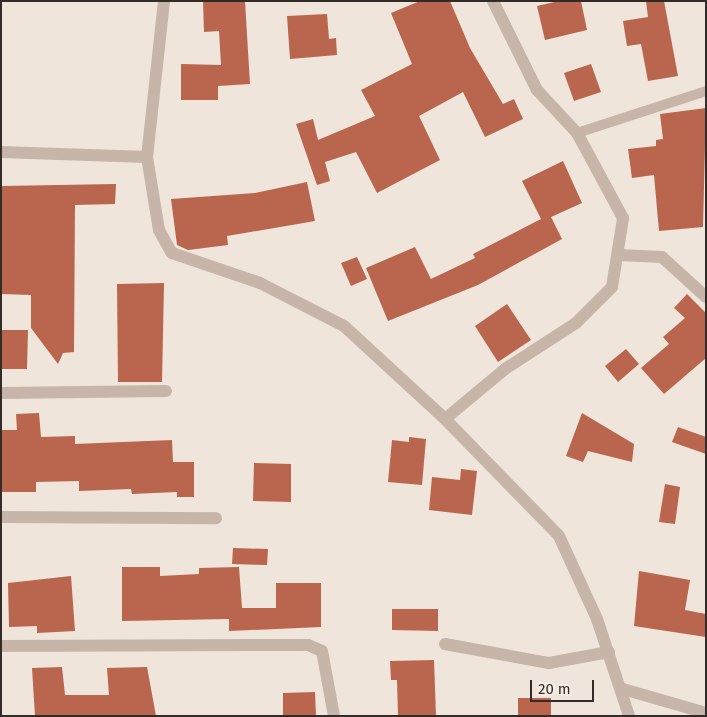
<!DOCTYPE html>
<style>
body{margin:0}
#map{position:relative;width:707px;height:717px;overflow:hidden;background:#efe5da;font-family:"Fira Sans",sans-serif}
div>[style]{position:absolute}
.building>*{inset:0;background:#ba654d}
.service>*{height:10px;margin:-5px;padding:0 5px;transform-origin:5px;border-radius:5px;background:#c6b5a8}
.minor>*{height:12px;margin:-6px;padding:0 6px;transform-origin:6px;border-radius:6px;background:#c6b5a8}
span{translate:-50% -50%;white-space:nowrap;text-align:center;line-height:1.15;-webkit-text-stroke:4px #f7efe6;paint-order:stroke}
.frame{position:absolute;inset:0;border:2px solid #332b27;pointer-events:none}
.scale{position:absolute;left:530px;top:680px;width:64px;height:22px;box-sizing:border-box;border:2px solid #332b27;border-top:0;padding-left:6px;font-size:15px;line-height:18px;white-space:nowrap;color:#332b27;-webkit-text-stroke:4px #f7efe6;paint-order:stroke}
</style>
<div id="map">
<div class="building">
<i style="clip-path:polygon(203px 1px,245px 1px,250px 84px,218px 86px,218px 100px,181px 100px,181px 64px,221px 65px,219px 31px,204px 32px)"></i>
<i style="clip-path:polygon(420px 1px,450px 1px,470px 48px,503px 104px,514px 99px,523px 119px,485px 137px,463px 92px,419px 116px,440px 160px,377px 193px,356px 152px,325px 162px,330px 181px,317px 185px,296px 124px,313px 119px,318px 140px,375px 116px,361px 90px,412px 64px,391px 13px)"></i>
<i style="clip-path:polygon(559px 1px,581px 1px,587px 30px,545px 40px,537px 6px)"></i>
<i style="clip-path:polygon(646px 1px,664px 1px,678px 76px,648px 81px,641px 44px,627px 46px,623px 21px,648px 17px)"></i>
<i style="clip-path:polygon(327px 14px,329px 39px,336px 38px,337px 55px,290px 59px,287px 16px)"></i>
<i style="clip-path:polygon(591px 64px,601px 92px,574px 101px,564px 73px)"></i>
<i style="clip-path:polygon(706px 108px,703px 227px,659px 231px,654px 175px,632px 178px,628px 149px,656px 146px,656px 140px,663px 139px,660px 114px)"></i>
<i style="clip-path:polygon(563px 161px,582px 203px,551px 217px,562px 239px,478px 285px,388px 321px,366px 268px,415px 247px,431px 279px,475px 258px,473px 254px,541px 219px,522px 181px)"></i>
<i style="clip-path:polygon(307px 182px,315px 221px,227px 236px,228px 245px,188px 250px,177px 245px,171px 199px,255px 193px)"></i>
<i style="clip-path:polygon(116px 184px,115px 204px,75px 205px,74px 352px,63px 353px,58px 364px,31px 328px,31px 295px,1px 294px,1px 186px)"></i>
<i style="clip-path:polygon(357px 257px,367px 279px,351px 286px,341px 263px)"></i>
<i style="clip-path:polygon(164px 283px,162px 382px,118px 382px,117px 284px)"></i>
<i style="clip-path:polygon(687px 294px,706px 313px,706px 358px,664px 394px,641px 368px,669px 344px,663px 337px,685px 318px,674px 308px)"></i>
<i style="clip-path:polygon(507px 304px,531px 340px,498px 362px,475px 326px)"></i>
<i style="clip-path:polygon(1px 330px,28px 330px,27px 369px,1px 369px)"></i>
<i style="clip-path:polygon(626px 349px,639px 364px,618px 382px,605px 366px)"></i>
<i style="clip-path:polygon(39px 413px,41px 437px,75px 436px,75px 444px,172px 440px,173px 462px,194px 462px,194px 497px,177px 497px,177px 492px,132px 494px,131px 489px,79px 491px,79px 481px,36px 482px,36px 492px,1px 492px,1px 430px,17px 430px,16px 414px)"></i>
<i style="clip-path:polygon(582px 413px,634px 444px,632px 462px,588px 451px,583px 462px,566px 456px)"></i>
<i style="clip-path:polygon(678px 427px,706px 437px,706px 454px,672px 442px)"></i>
<i style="clip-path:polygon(409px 437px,426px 439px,422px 485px,388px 482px,392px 440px,409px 442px)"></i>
<i style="clip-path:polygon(254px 463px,291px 464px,291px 502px,253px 501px)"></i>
<i style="clip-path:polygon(461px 469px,477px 471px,472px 515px,429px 510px,432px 477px,460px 480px)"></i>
<i style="clip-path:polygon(665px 484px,680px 487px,675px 524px,659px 522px)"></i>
<i style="clip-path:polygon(233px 548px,268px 549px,267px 565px,232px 564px)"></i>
<i style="clip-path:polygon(122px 567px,160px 567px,160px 576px,199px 574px,199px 568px,239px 567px,242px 608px,276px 608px,276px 583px,321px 583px,321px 627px,229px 631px,229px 619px,122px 621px)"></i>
<i style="clip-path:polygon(639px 571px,690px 580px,685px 610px,706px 614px,706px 637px,634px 626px)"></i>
<i style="clip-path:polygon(71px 576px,75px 631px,37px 633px,37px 626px,9px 627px,8px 583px)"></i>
<i style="clip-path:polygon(392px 609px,438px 609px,438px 631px,392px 630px)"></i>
<i style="clip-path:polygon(434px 660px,436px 716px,398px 716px,397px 680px,391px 680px,390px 661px)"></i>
<i style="clip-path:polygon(62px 667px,65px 695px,109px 695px,107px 668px,147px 667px,156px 716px,35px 716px,32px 668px)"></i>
<i style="clip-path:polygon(315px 692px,316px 716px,283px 716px,283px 693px)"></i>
<i style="clip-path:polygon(518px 698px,551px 698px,551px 716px,518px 716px)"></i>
</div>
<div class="service">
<i style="left:577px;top:133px;width:136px;rotate:-18deg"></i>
</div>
<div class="minor">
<i style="left:164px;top:1px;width:157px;rotate:96.2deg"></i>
<i style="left:147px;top:157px;width:74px;rotate:80.7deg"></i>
<i style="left:159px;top:230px;width:26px;rotate:61deg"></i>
<i style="left:172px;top:253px;width:93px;rotate:18.8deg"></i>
<i style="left:260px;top:283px;width:94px;rotate:27.1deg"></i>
<i style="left:344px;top:326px;width:137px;rotate:42.6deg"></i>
<i style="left:445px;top:419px;width:163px;rotate:45.7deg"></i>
<i style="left:559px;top:536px;width:91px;rotate:65.4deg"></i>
<i style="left:597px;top:619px;width:102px;rotate:71.7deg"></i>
<i style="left:1px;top:152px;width:146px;rotate:2deg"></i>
<i style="left:619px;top:255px;width:43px;rotate:2.7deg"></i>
<i style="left:662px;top:257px;width:59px;rotate:42.3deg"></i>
<i style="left:1px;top:393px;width:165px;rotate:-0.7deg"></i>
<i style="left:445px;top:419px;width:78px;rotate:-39.8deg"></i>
<i style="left:505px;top:369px;width:85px;rotate:-32.9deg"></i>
<i style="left:576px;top:323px;width:51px;rotate:-45deg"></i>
<i style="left:612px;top:287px;width:70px;rotate:-80.9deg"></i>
<i style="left:623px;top:218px;width:97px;rotate:-118.4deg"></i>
<i style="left:577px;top:133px;width:59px;rotate:-132.9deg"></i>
<i style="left:537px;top:90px;width:99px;rotate:-116.3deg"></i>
<i style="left:1px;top:517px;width:215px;rotate:0.3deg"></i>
<i style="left:445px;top:644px;width:106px;rotate:10.4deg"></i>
<i style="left:549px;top:663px;width:61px;rotate:-10.4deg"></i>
<i style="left:1px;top:646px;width:307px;rotate:-0.2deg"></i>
<i style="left:308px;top:645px;width:15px;rotate:23deg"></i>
<i style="left:322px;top:651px;width:66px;rotate:79.5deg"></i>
<i style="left:623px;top:689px;width:86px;rotate:16.1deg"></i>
</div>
<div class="frame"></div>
<div class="scale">20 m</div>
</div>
